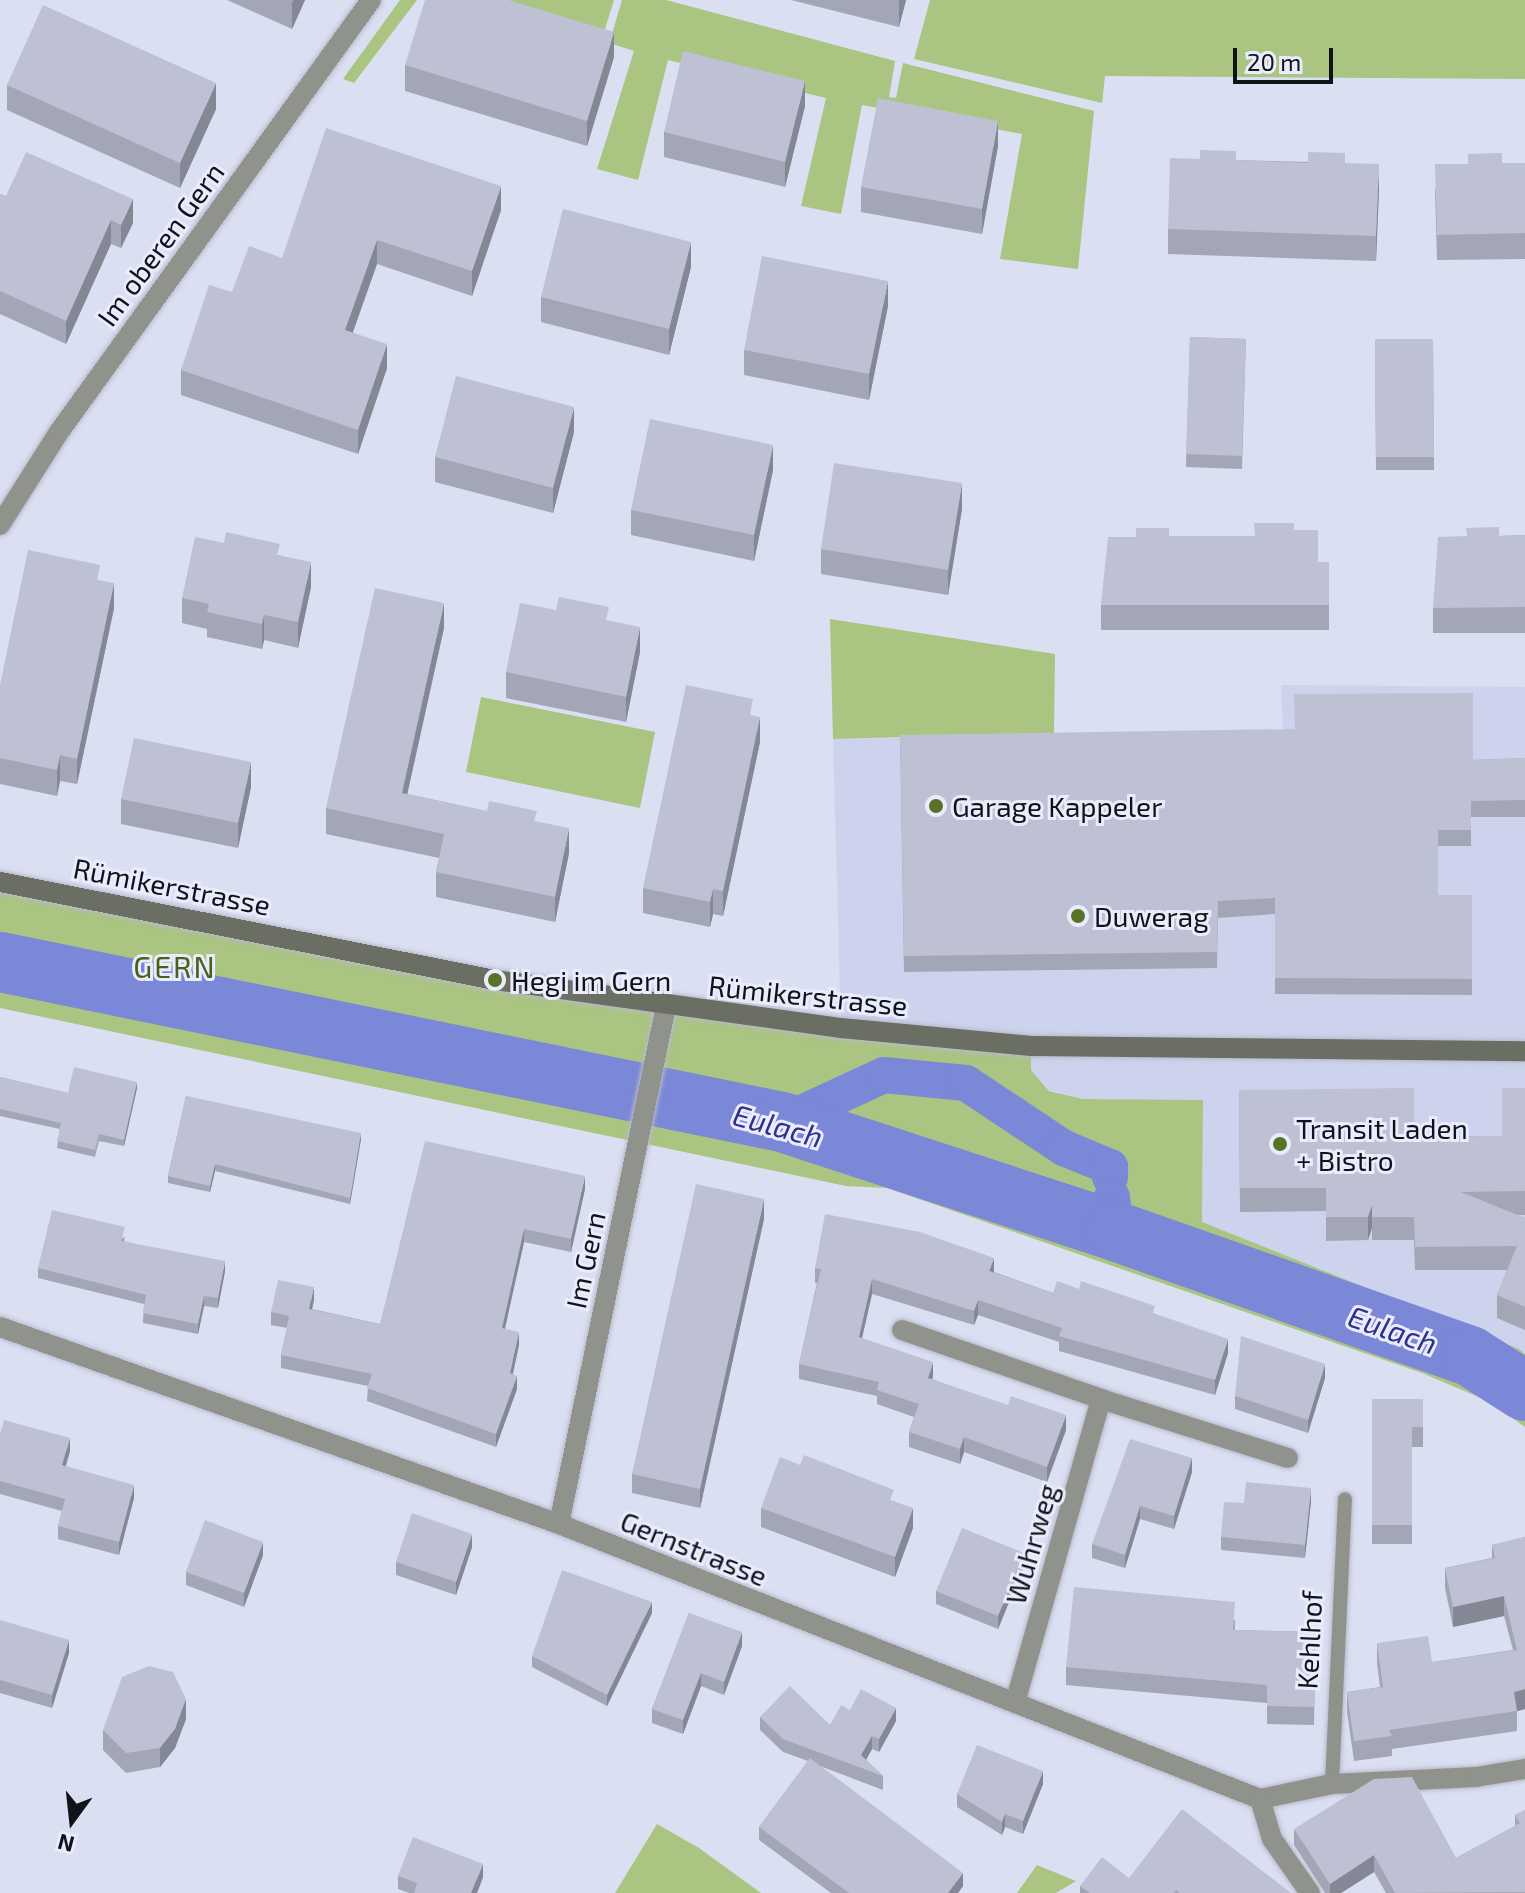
<!DOCTYPE html>
<html>
<head>
<meta charset="utf-8">
<style>
  body { margin:0 }
  #map { position:relative; width:1525px; height:1893px; overflow:hidden; background:#dbdff2; font-family:"Exo 2",sans-serif }
  div>[style] { position:absolute }
  [style*='--x'] { left:calc(var(--x)*1px); top:calc(var(--y)*1px); width:calc(var(--w)*1px); rotate:calc(var(--a)*1deg) }
  .built>* { inset:0; background:#cdd3ed }
  .green>* { inset:0; background:#aac482 }
  .canal>* { height:36px; margin:-18px; padding:0 18px; transform-origin:18px; border-radius:18px; background:#7b87d7 }
  .river>* { height:60px; margin:-30px; padding:0 30px; transform-origin:30px; border-radius:30px; background:#7b87d7 }
  .roads { filter:drop-shadow(0 0 2px #b7bacb) drop-shadow(0 0 2px #b7bacb) }
  .lane>* { height:14px; margin:-7px; padding:0 7px; transform-origin:7px; border-radius:7px; background:#90938b }
  .street>* { height:20px; margin:-10px; padding:0 10px; transform-origin:10px; border-radius:10px; background:#90938b }
  .secondary>* { height:20px; margin:-10px; padding:0 10px; transform-origin:10px; border-radius:10px; background:#6a6e63 }
  .wall>* { inset:0; background:#a3a6b5 }
  .shaded-wall>* { inset:0; background:#848794 }
  .building>* { inset:0; background:#bdc1d3 }
  .dots>* { width:22px; height:22px; translate:-50% -50%; box-sizing:border-box; border:4px solid #e9ecfc; border-radius:50% }
  span { translate:-50% -50%; white-space:nowrap; text-align:center; line-height:1.15; -webkit-text-stroke:6px #e9ecfc; paint-order:stroke }
  .street-label { font-size:28px; color:#111319 }
  .poi-label { font-size:28px; color:#111319 }
  .left { translate:0 -50%; text-align:left }
  .neighbourhood-label { font-size:30px; color:#496019; letter-spacing:2px }
  .water-label { font-size:30px; color:#2f308d; font-style:italic }
  .north { position:absolute; left:32px; top:1781px; width:80px; height:80px; -webkit-text-stroke:6px #e9ecfc; paint-order:stroke; rotate:195deg; font-size:22px; font-weight:700; line-height:32px; text-align:center; color:#111319 }
  .north::after { content:''; display:block; margin:auto; width:28px; height:36px; background:#111319; clip-path:polygon(50% 0,100% 100%,50% 72%,0 100%) }
  .scale { position:absolute; left:1233px; top:48px; width:100px; height:36px; box-sizing:border-box; border:4px solid #111319; border-top:0; padding-left:10px; font-size:24px; line-height:28px; white-space:nowrap; color:#111319; -webkit-text-stroke:6px #e9ecfc; paint-order:stroke }
</style>
</head>
<body>
<div id="map">
  <div class="built">
    <i style="clip-path:polygon(1281px 685px,1525px 687px,1525px 1354px,1202px 1222px,1203px 1101px,1083px 1099px,1049px 1090px,1031px 1070px,1031px 1046px,841px 1028px,833px 739px,1283px 733px)"></i>
  </div>
  <div class="green">
    <i style="clip-path:polygon(400px 0,417px 0,354px 83px,343px 79px)"></i>
    <i style="clip-path:polygon(475px 0,614px 0,603px 35px,611px 37px,622px 0,666px 0,895px 61px,889px 97px,896px 98px,903px 63px,1094px 111px,1078px 269px,1000px 259px,1022px 134px,862px 105px,841px 214px,801px 206px,826px 98px,668px 60px,638px 180px,597px 169px,634px 51px)"></i>
    <i style="clip-path:polygon(930px 0,1525px 0,1525px 79px,1105px 76px,1102px 103px,914px 59px)"></i>
    <i style="clip-path:polygon(830px 619px,1055px 654px,1054px 733px,833px 739px)"></i>
    <i style="clip-path:polygon(481px 697px,655px 732px,640px 808px,466px 772px)"></i>
    <i style="clip-path:polygon(0 882px,495px 980px,1031px 1046px,1031px 1070px,1049px 1091px,1083px 1099px,1203px 1100px,1202px 1222px,1519px 1349px,1525px 1354px,1525px 1427px,1488px 1401px,1422px 1373px,887px 1188px,846px 1186px,0 1008px)"></i>
    <i style="clip-path:polygon(657px 1824px,699px 1848px,761px 1893px,615px 1893px)"></i>
    <i style="clip-path:polygon(1037px 1865px,1076px 1881px,1056px 1893px,1017px 1893px)"></i>
  </div>
  <div class="canal">
    <i style="--x:782;--y:1122;--w:112;--a:-24.7"></i>
    <i style="--x:884;--y:1075;--w:82;--a:5.6"></i>
    <i style="--x:966;--y:1083;--w:118;--a:33.6"></i>
    <i style="--x:1064;--y:1148;--w:50;--a:22.4"></i>
    <i style="--x:1110;--y:1167;--w:10;--a:90"></i>
    <i style="--x:1112;--y:1197;--w:34;--a:85"></i>
  </div>
  <div class="river">
    <i style="--x:0;--y:962;--w:798;--a:11.56"></i>
    <i style="--x:782;--y:1122;--w:350;--a:18.1"></i>
    <i style="--x:1115;--y:1231;--w:376;--a:19.4"></i>
    <i style="--x:1470;--y:1356;--w:65;--a:32.5"></i>
  </div>
  <div class="roads">
    <div class="lane">
      <i style="--x:1332;--y:1784;--w:285;--a:-87.4"></i>
    </div>
    <div class="street">
      <i style="--x:0;--y:525;--w:110;--a:-57.6"></i>
      <i style="--x:59;--y:432;--w:533;--a:-54.16"></i>
      <i style="--x:0;--y:1327;--w:593;--a:19.41"></i>
      <i style="--x:559;--y:1524;--w:753;--a:21.42"></i>
      <i style="--x:902;--y:1330;--w:211;--a:19.1"></i>
      <i style="--x:559;--y:1524;--w:529;--a:-78.33"></i>
      <i style="--x:1015;--y:1703;--w:316;--a:-74.2"></i>
      <i style="--x:1101;--y:1399;--w:196;--a:17.5"></i>
      <i style="--x:1260;--y:1799;--w:74;--a:-11.8"></i>
      <i style="--x:1332;--y:1784;--w:144;--a:-2.8"></i>
      <i style="--x:1476;--y:1777;--w:50;--a:-9.3"></i>
      <i style="--x:1260;--y:1799;--w:42;--a:73.3"></i>
      <i style="--x:1272;--y:1839;--w:66;--a:54.9"></i>
    </div>
    <div class="secondary">
      <i style="--x:0;--y:882;--w:505;--a:11.2"></i>
      <i style="--x:495;--y:980;--w:349;--a:7.9"></i>
      <i style="--x:841;--y:1028;--w:191;--a:5.4"></i>
      <i style="--x:1031;--y:1046;--w:494;--a:0.6"></i>
    </div>
  </div>
  <div class="wall">
    <i style="clip-path:polygon(227px 0,305px 0,292px 29px)"></i>
    <i style="clip-path:polygon(791px 0,906px 0,899px 27px)"></i>
    <i style="clip-path:polygon(614px 57px,587px 146px,405px 91px,405px 65px)"></i>
    <i style="clip-path:polygon(7px 85px,216px 109px,180px 188px,7px 110px)"></i>
    <i style="clip-path:polygon(805px 106px,785px 187px,664px 157px,664px 132px)"></i>
    <i style="clip-path:polygon(998px 146px,982px 234px,861px 212px,861px 187px)"></i>
    <i style="clip-path:polygon(1236px 160px,1345px 163px,1379px 190px,1376px 261px,1168px 254px,1168px 229px)"></i>
    <i style="clip-path:polygon(1502px 163px,1525px 163px,1525px 259px,1437px 260px,1435px 189px)"></i>
    <i style="clip-path:polygon(0 194px,6px 196px,133px 223px,121px 248px,111px 244px,66px 344px,0 314px)"></i>
    <i style="clip-path:polygon(501px 210px,472px 296px,377px 264px,353px 332px,387px 368px,358px 454px,181px 395px,181px 370px,232px 292px,282px 258px)"></i>
    <i style="clip-path:polygon(691px 267px,669px 355px,541px 322px,541px 297px)"></i>
    <i style="clip-path:polygon(888px 306px,869px 400px,744px 375px,744px 350px)"></i>
    <i style="clip-path:polygon(1190px 337px,1246px 339px,1242px 469px,1186px 467px)"></i>
    <i style="clip-path:polygon(1375px 339px,1433px 339px,1434px 470px,1376px 470px)"></i>
    <i style="clip-path:polygon(574px 432px,553px 513px,435px 482px,435px 457px)"></i>
    <i style="clip-path:polygon(773px 470px,754px 561px,631px 535px,631px 510px)"></i>
    <i style="clip-path:polygon(962px 509px,948px 595px,821px 574px,821px 549px)"></i>
    <i style="clip-path:polygon(1294px 530px,1318px 562px,1329px 562px,1329px 630px,1101px 630px,1101px 605px,1136px 537px,1255px 536px)"></i>
    <i style="clip-path:polygon(1525px 535px,1525px 633px,1433px 633px,1433px 608px,1499px 536px)"></i>
    <i style="clip-path:polygon(280px 555px,311px 587px,298px 648px,264px 640px,262px 649px,207px 637px,207px 629px,182px 623px,182px 598px)"></i>
    <i style="clip-path:polygon(100px 580px,114px 608px,77px 784px,60px 781px,57px 796px,0 784px,0 685px)"></i>
    <i style="clip-path:polygon(609px 621px,640px 652px,626px 722px,506px 698px,506px 672px)"></i>
    <i style="clip-path:polygon(444px 628px,407px 794px,537px 822px,569px 853px,555px 922px,436px 897px,436px 872px,439px 858px,326px 834px,326px 808px)"></i>
    <i style="clip-path:polygon(753px 716px,760px 742px,723px 916px,713px 914px,710px 927px,643px 913px,643px 888px)"></i>
    <i style="clip-path:polygon(900px 735px,1473px 760px,1525px 758px,1525px 817px,1471px 817px,1471px 846px,1438px 846px,1438px 895px,1472px 895px,1472px 995px,1275px 994px,1275px 914px,1218px 918px,1217px 968px,904px 972px)"></i>
    <i style="clip-path:polygon(251px 787px,238px 848px,121px 824px,121px 799px)"></i>
    <i style="clip-path:polygon(0 1077px,68px 1093px,137px 1088px,124px 1146px,99px 1141px,95px 1157px,57px 1148px,60px 1129px,0 1116px)"></i>
    <i style="clip-path:polygon(1525px 1088px,1525px 1215px,1516px 1215px,1525px 1218px,1525px 1330px,1497px 1318px,1497px 1295px,1507px 1270px,1415px 1270px,1414px 1240px,1372px 1240px,1372px 1228px,1368px 1240px,1326px 1241px,1326px 1211px,1240px 1212px,1239px 1090px,1414px 1137px,1502px 1136px)"></i>
    <i style="clip-path:polygon(186px 1096px,361px 1139px,350px 1204px,215px 1171px,210px 1192px,168px 1183px,168px 1176px)"></i>
    <i style="clip-path:polygon(585px 1189px,571px 1252px,524px 1242px,505px 1329px,519px 1345px,513px 1374px,517px 1389px,496px 1447px,367px 1401px,368px 1386px,281px 1368px,281px 1355px,287px 1328px,271px 1325px,271px 1312px,314px 1300px,312px 1309px,380px 1324px)"></i>
    <i style="clip-path:polygon(764px 1219px,700px 1508px,632px 1493px,632px 1474px)"></i>
    <i style="clip-path:polygon(125px 1237px,124px 1241px,225px 1271px,218px 1308px,204px 1306px,198px 1334px,143px 1323px,144px 1304px,38px 1278px,38px 1268px)"></i>
    <i style="clip-path:polygon(815px 1268px,994px 1272px,1053px 1293px,1155px 1314px,1228px 1353px,1215px 1395px,1059px 1351px,1059px 1342px,978px 1315px,974px 1325px,872px 1294px,862px 1338px,933px 1376px,932px 1379px,1066px 1430px,1047px 1482px,964px 1452px,960px 1464px,909px 1447px,909px 1432px,914px 1417px,877px 1404px,877px 1396px,799px 1379px,799px 1364px,817px 1283px,815px 1283px)"></i>
    <i style="clip-path:polygon(1325px 1378px,1308px 1433px,1235px 1409px,1235px 1396px)"></i>
    <i style="clip-path:polygon(1372px 1399px,1423px 1399px,1423px 1447px,1412px 1447px,1412px 1544px,1372px 1544px)"></i>
    <i style="clip-path:polygon(0 1434px,70px 1451px,66px 1466px,134px 1498px,119px 1555px,58px 1539px,58px 1526px,62px 1511px,0 1494px)"></i>
    <i style="clip-path:polygon(1192px 1458px,1192px 1472px,1174px 1529px,1140px 1519px,1125px 1568px,1092px 1558px,1092px 1544px)"></i>
    <i style="clip-path:polygon(894px 1501px,913px 1528px,895px 1577px,761px 1527px,761px 1508px)"></i>
    <i style="clip-path:polygon(1311px 1501px,1305px 1558px,1221px 1550px,1221px 1537px,1244px 1503px)"></i>
    <i style="clip-path:polygon(1525px 1537px,1525px 1709px,1517px 1711px,1517px 1731px,1392px 1749px,1392px 1756px,1354px 1761px,1347px 1712px,1347px 1692px,1380px 1687px,1377px 1663px,1377px 1643px,1432px 1662px,1513px 1650px,1504px 1616px,1453px 1627px,1445px 1588px,1445px 1568px,1492px 1558px,1492px 1545px)"></i>
    <i style="clip-path:polygon(472px 1547px,456px 1595px,396px 1575px,396px 1562px)"></i>
    <i style="clip-path:polygon(263px 1555px,244px 1607px,186px 1585px,186px 1572px)"></i>
    <i style="clip-path:polygon(1024px 1566px,998px 1629px,936px 1604px,936px 1591px)"></i>
    <i style="clip-path:polygon(652px 1613px,607px 1706px,532px 1667px,532px 1656px)"></i>
    <i style="clip-path:polygon(689px 1613px,742px 1646px,724px 1695px,701px 1686px,683px 1734px,652px 1723px,652px 1709px)"></i>
    <i style="clip-path:polygon(0 1620px,69px 1653px,52px 1708px,0 1693px)"></i>
    <i style="clip-path:polygon(1235px 1620px,1235px 1630px,1316px 1632px,1314px 1725px,1267px 1724px,1267px 1703px,1066px 1685px,1066px 1667px)"></i>
    <i style="clip-path:polygon(850px 1710px,896px 1721px,879px 1752px,872px 1749px,866px 1760px,883px 1776px,883px 1790px,820px 1766px,963px 1886px,958px 1893px,831px 1893px,759px 1840px,759px 1827px,808px 1761px,783px 1752px,760px 1730px,760px 1717px,830px 1725px)"></i>
    <i style="clip-path:polygon(186px 1719px,175px 1748px,160px 1767px,126px 1773px,103px 1750px,103px 1730px)"></i>
    <i style="clip-path:polygon(1043px 1784px,1023px 1834px,1005px 1827px,1002px 1835px,957px 1807px,957px 1794px)"></i>
    <i style="clip-path:polygon(1525px 1810px,1525px 1893px,1386px 1893px,1374px 1872px,1341px 1893px,1325px 1893px,1294px 1845px,1294px 1829px,1456px 1858px,1515px 1826px,1515px 1815px)"></i>
    <i style="clip-path:polygon(398px 1876px,483px 1877px,477px 1893px,409px 1893px,398px 1889px)"></i>
    <i style="clip-path:polygon(1129px 1878px,1291px 1893px,1080px 1893px,1080px 1886px)"></i>
  </div>
  <div class="shaded-wall">
    <i style="clip-path:polygon(294px 0,305px 0,292px 29px,292px 3px)"></i>
    <i style="clip-path:polygon(899px 0,906px 0,899px 27px)"></i>
    <i style="clip-path:polygon(614px 32px,614px 57px,587px 146px,587px 121px)"></i>
    <i style="clip-path:polygon(805px 81px,805px 106px,785px 187px,785px 162px)"></i>
    <i style="clip-path:polygon(216px 83px,216px 109px,180px 188px,180px 163px)"></i>
    <i style="clip-path:polygon(998px 121px,998px 146px,982px 234px,982px 209px)"></i>
    <i style="clip-path:polygon(1379px 164px,1379px 190px,1376px 261px,1376px 236px)"></i>
    <i style="clip-path:polygon(501px 186px,501px 210px,472px 296px,472px 271px)"></i>
    <i style="clip-path:polygon(133px 199px,133px 223px,121px 248px,121px 225px)"></i>
    <i style="clip-path:polygon(111px 220px,111px 244px,66px 344px,66px 321px)"></i>
    <i style="clip-path:polygon(377px 240px,377px 264px,345px 354px,345px 330px)"></i>
    <i style="clip-path:polygon(691px 242px,691px 267px,669px 355px,669px 329px)"></i>
    <i style="clip-path:polygon(888px 281px,888px 306px,869px 400px,869px 374px)"></i>
    <i style="clip-path:polygon(387px 344px,387px 368px,358px 454px,358px 430px)"></i>
    <i style="clip-path:polygon(574px 407px,574px 432px,553px 513px,553px 488px)"></i>
    <i style="clip-path:polygon(773px 445px,773px 470px,754px 561px,754px 535px)"></i>
    <i style="clip-path:polygon(962px 483px,962px 509px,948px 595px,948px 570px)"></i>
    <i style="clip-path:polygon(311px 562px,311px 587px,298px 648px,298px 622px)"></i>
    <i style="clip-path:polygon(114px 583px,114px 608px,77px 784px,77px 759px)"></i>
    <i style="clip-path:polygon(444px 603px,444px 628px,402px 818px,402px 793px)"></i>
    <i style="clip-path:polygon(264px 615px,264px 640px,262px 649px,262px 624px)"></i>
    <i style="clip-path:polygon(640px 627px,640px 652px,626px 722px,626px 697px)"></i>
    <i style="clip-path:polygon(760px 717px,760px 742px,723px 916px,723px 891px)"></i>
    <i style="clip-path:polygon(60px 755px,60px 781px,57px 796px,57px 770px)"></i>
    <i style="clip-path:polygon(251px 762px,251px 787px,238px 848px,238px 823px)"></i>
    <i style="clip-path:polygon(569px 828px,569px 853px,555px 922px,555px 897px)"></i>
    <i style="clip-path:polygon(713px 889px,713px 914px,710px 927px,710px 902px)"></i>
    <i style="clip-path:polygon(137px 1082px,137px 1088px,124px 1146px,124px 1140px)"></i>
    <i style="clip-path:polygon(361px 1133px,361px 1139px,350px 1204px,350px 1198px)"></i>
    <i style="clip-path:polygon(215px 1164px,215px 1171px,210px 1192px,210px 1186px)"></i>
    <i style="clip-path:polygon(585px 1176px,585px 1189px,571px 1252px,571px 1239px)"></i>
    <i style="clip-path:polygon(764px 1199px,764px 1219px,700px 1508px,700px 1489px)"></i>
    <i style="clip-path:polygon(1372px 1205px,1372px 1228px,1368px 1240px,1368px 1217px)"></i>
    <i style="clip-path:polygon(524px 1229px,524px 1242px,502px 1341px,502px 1328px)"></i>
    <i style="clip-path:polygon(994px 1258px,994px 1273px,989px 1271px)"></i>
    <i style="clip-path:polygon(225px 1261px,225px 1271px,218px 1308px,218px 1298px)"></i>
    <i style="clip-path:polygon(872px 1279px,872px 1294px,859px 1351px,859px 1337px)"></i>
    <i style="clip-path:polygon(314px 1287px,314px 1300px,309px 1322px,309px 1309px)"></i>
    <i style="clip-path:polygon(204px 1296px,204px 1306px,198px 1334px,198px 1324px)"></i>
    <i style="clip-path:polygon(978px 1300px,978px 1315px,974px 1325px,974px 1311px)"></i>
    <i style="clip-path:polygon(519px 1332px,519px 1345px,510px 1386px,510px 1373px)"></i>
    <i style="clip-path:polygon(1228px 1339px,1228px 1353px,1215px 1395px,1215px 1380px)"></i>
    <i style="clip-path:polygon(933px 1362px,933px 1376px,928px 1392px,928px 1378px)"></i>
    <i style="clip-path:polygon(1325px 1364px,1325px 1378px,1308px 1433px,1308px 1420px)"></i>
    <i style="clip-path:polygon(517px 1376px,517px 1389px,496px 1447px,496px 1434px)"></i>
    <i style="clip-path:polygon(1066px 1415px,1066px 1430px,1047px 1482px,1047px 1467px)"></i>
    <i style="clip-path:polygon(964px 1437px,964px 1452px,960px 1464px,960px 1449px)"></i>
    <i style="clip-path:polygon(70px 1438px,70px 1451px,62px 1478px,62px 1465px)"></i>
    <i style="clip-path:polygon(1192px 1458px,1192px 1472px,1174px 1529px,1174px 1516px)"></i>
    <i style="clip-path:polygon(134px 1485px,134px 1498px,119px 1555px,119px 1542px)"></i>
    <i style="clip-path:polygon(1311px 1488px,1311px 1501px,1305px 1558px,1305px 1545px)"></i>
    <i style="clip-path:polygon(1140px 1506px,1140px 1519px,1125px 1568px,1125px 1555px)"></i>
    <i style="clip-path:polygon(913px 1508px,913px 1528px,895px 1577px,895px 1557px)"></i>
    <i style="clip-path:polygon(472px 1534px,472px 1547px,456px 1595px,456px 1582px)"></i>
    <i style="clip-path:polygon(263px 1542px,263px 1555px,244px 1607px,244px 1593px)"></i>
    <i style="clip-path:polygon(1024px 1553px,1024px 1566px,998px 1629px,998px 1616px)"></i>
    <i style="clip-path:polygon(1504px 1596px,1504px 1616px,1453px 1627px,1453px 1607px)"></i>
    <i style="clip-path:polygon(652px 1602px,652px 1613px,607px 1706px,607px 1695px)"></i>
    <i style="clip-path:polygon(742px 1632px,742px 1646px,724px 1695px,724px 1682px)"></i>
    <i style="clip-path:polygon(69px 1640px,69px 1653px,52px 1708px,52px 1695px)"></i>
    <i style="clip-path:polygon(701px 1673px,701px 1686px,683px 1734px,683px 1720px)"></i>
    <i style="clip-path:polygon(1525px 1689px,1525px 1709px,1514px 1712px,1514px 1692px)"></i>
    <i style="clip-path:polygon(186px 1699px,186px 1719px,175px 1748px,160px 1767px,160px 1748px)"></i>
    <i style="clip-path:polygon(896px 1708px,896px 1721px,879px 1752px,879px 1739px)"></i>
    <i style="clip-path:polygon(872px 1736px,872px 1749px,861px 1769px,861px 1755px)"></i>
    <i style="clip-path:polygon(1043px 1771px,1043px 1784px,1023px 1834px,1023px 1821px)"></i>
    <i style="clip-path:polygon(1005px 1814px,1005px 1827px,1002px 1835px,1002px 1822px)"></i>
    <i style="clip-path:polygon(1374px 1855px,1374px 1872px,1341px 1893px,1330px 1893px,1330px 1884px)"></i>
    <i style="clip-path:polygon(483px 1864px,483px 1877px,477px 1893px,471px 1893px)"></i>
    <i style="clip-path:polygon(963px 1873px,963px 1886px,958px 1893px,948px 1893px)"></i>
  </div>
  <div class="building">
    <i style="clip-path:polygon(425px 0,508px 0,614px 32px,587px 121px,405px 65px)"></i>
    <i style="clip-path:polygon(43px 5px,216px 83px,180px 163px,7px 85px)"></i>
    <i style="clip-path:polygon(683px 51px,805px 81px,785px 162px,664px 132px)"></i>
    <i style="clip-path:polygon(878px 98px,998px 121px,982px 209px,861px 187px)"></i>
    <i style="clip-path:polygon(326px 128px,501px 186px,472px 271px,377px 240px,345px 330px,387px 344px,358px 430px,181px 370px,209px 285px,232px 292px,249px 246px,282px 258px)"></i>
    <i style="clip-path:polygon(1200px 150px,1236px 151px,1236px 160px,1308px 163px,1308px 152px,1345px 153px,1345px 163px,1379px 164px,1376px 236px,1168px 229px,1170px 158px,1200px 159px)"></i>
    <i style="clip-path:polygon(26px 152px,133px 199px,121px 225px,111px 220px,66px 321px,0 291px,0 194px,6px 196px)"></i>
    <i style="clip-path:polygon(1502px 153px,1502px 163px,1525px 163px,1525px 233px,1437px 235px,1435px 164px,1468px 164px,1468px 154px)"></i>
    <i style="clip-path:polygon(563px 209px,691px 242px,669px 329px,541px 297px)"></i>
    <i style="clip-path:polygon(762px 256px,888px 281px,869px 374px,744px 350px)"></i>
    <i style="clip-path:polygon(1190px 337px,1246px 339px,1242px 456px,1186px 454px)"></i>
    <i style="clip-path:polygon(1375px 339px,1433px 339px,1434px 457px,1376px 457px)"></i>
    <i style="clip-path:polygon(456px 376px,574px 407px,553px 488px,435px 457px)"></i>
    <i style="clip-path:polygon(650px 419px,773px 445px,754px 535px,631px 510px)"></i>
    <i style="clip-path:polygon(834px 463px,962px 483px,948px 570px,821px 549px)"></i>
    <i style="clip-path:polygon(1254px 523px,1294px 523px,1294px 530px,1318px 530px,1318px 562px,1329px 562px,1329px 605px,1101px 605px,1108px 537px,1136px 537px,1136px 528px,1169px 528px,1169px 536px,1255px 536px)"></i>
    <i style="clip-path:polygon(1499px 527px,1499px 536px,1525px 535px,1525px 607px,1433px 608px,1438px 537px,1467px 536px,1466px 528px)"></i>
    <i style="clip-path:polygon(226px 532px,280px 544px,277px 555px,311px 562px,298px 622px,264px 615px,262px 624px,207px 612px,209px 604px,182px 598px,195px 537px,224px 543px)"></i>
    <i style="clip-path:polygon(28px 550px,100px 565px,97px 580px,114px 583px,77px 759px,60px 755px,57px 770px,0 758px,0 685px)"></i>
    <i style="clip-path:polygon(375px 588px,444px 603px,402px 793px,487px 811px,489px 801px,537px 811px,534px 821px,569px 828px,555px 897px,436px 872px,444px 834px,326px 808px)"></i>
    <i style="clip-path:polygon(559px 597px,609px 607px,606px 620px,640px 627px,626px 697px,506px 672px,520px 603px,556px 610px)"></i>
    <i style="clip-path:polygon(686px 685px,753px 699px,750px 715px,760px 717px,723px 891px,713px 889px,710px 902px,643px 888px)"></i>
    <i style="clip-path:polygon(1473px 693px,1473px 760px,1525px 758px,1525px 800px,1471px 801px,1471px 830px,1438px 830px,1438px 895px,1472px 895px,1472px 979px,1275px 978px,1275px 898px,1218px 901px,1217px 952px,904px 956px,900px 735px,1295px 729px,1294px 694px)"></i>
    <i style="clip-path:polygon(134px 738px,251px 762px,238px 823px,121px 799px)"></i>
    <i style="clip-path:polygon(74px 1067px,137px 1082px,124px 1140px,99px 1134px,95px 1150px,57px 1141px,61px 1123px,0 1109px,0 1077px,68px 1093px)"></i>
    <i style="clip-path:polygon(1414px 1088px,1414px 1137px,1502px 1136px,1502px 1088px,1525px 1088px,1525px 1191px,1461px 1192px,1525px 1218px,1525px 1307px,1497px 1295px,1517px 1246px,1415px 1247px,1414px 1217px,1372px 1217px,1372px 1205px,1368px 1217px,1326px 1217px,1326px 1188px,1240px 1188px,1239px 1090px)"></i>
    <i style="clip-path:polygon(186px 1096px,361px 1133px,350px 1198px,215px 1164px,210px 1186px,168px 1176px)"></i>
    <i style="clip-path:polygon(425px 1141px,585px 1176px,571px 1239px,524px 1229px,502px 1328px,519px 1332px,510px 1373px,517px 1376px,496px 1434px,367px 1388px,372px 1374px,281px 1355px,289px 1316px,271px 1312px,278px 1280px,314px 1287px,309px 1309px,380px 1324px)"></i>
    <i style="clip-path:polygon(696px 1184px,764px 1199px,700px 1489px,632px 1474px)"></i>
    <i style="clip-path:polygon(52px 1210px,125px 1227px,121px 1241px,225px 1261px,218px 1298px,204px 1296px,198px 1324px,143px 1313px,146px 1295px,38px 1268px)"></i>
    <i style="clip-path:polygon(825px 1214px,920px 1232px,994px 1258px,989px 1271px,1053px 1293px,1057px 1281px,1079px 1289px,1081px 1281px,1155px 1306px,1153px 1313px,1228px 1339px,1215px 1380px,1059px 1336px,1062px 1328px,978px 1300px,974px 1311px,872px 1279px,859px 1337px,933px 1362px,928px 1378px,1008px 1405px,1011px 1396px,1066px 1415px,1047px 1467px,964px 1437px,960px 1449px,909px 1432px,919px 1404px,877px 1390px,879px 1382px,799px 1364px,821px 1269px,815px 1268px)"></i>
    <i style="clip-path:polygon(1241px 1336px,1325px 1364px,1308px 1420px,1235px 1396px)"></i>
    <i style="clip-path:polygon(1372px 1399px,1423px 1399px,1423px 1427px,1412px 1427px,1412px 1525px,1372px 1525px)"></i>
    <i style="clip-path:polygon(4px 1420px,70px 1438px,62px 1465px,134px 1485px,119px 1542px,58px 1526px,65px 1499px,0 1481px,0 1434px)"></i>
    <i style="clip-path:polygon(1130px 1439px,1192px 1458px,1174px 1516px,1140px 1506px,1125px 1555px,1092px 1544px)"></i>
    <i style="clip-path:polygon(804px 1455px,894px 1490px,890px 1500px,913px 1508px,895px 1557px,761px 1508px,780px 1457px,800px 1465px)"></i>
    <i style="clip-path:polygon(1246px 1482px,1311px 1488px,1305px 1545px,1221px 1537px,1224px 1502px,1244px 1503px)"></i>
    <i style="clip-path:polygon(412px 1513px,472px 1534px,456px 1582px,396px 1562px)"></i>
    <i style="clip-path:polygon(205px 1520px,263px 1542px,244px 1593px,186px 1572px)"></i>
    <i style="clip-path:polygon(962px 1528px,1024px 1553px,998px 1616px,936px 1591px)"></i>
    <i style="clip-path:polygon(1525px 1537px,1525px 1689px,1514px 1692px,1517px 1711px,1389px 1730px,1392px 1736px,1354px 1741px,1347px 1692px,1383px 1687px,1377px 1643px,1428px 1636px,1432px 1662px,1517px 1650px,1504px 1596px,1453px 1607px,1445px 1568px,1495px 1558px,1492px 1545px)"></i>
    <i style="clip-path:polygon(562px 1570px,652px 1602px,607px 1695px,532px 1656px)"></i>
    <i style="clip-path:polygon(1074px 1587px,1235px 1602px,1233px 1630px,1316px 1632px,1314px 1707px,1267px 1706px,1267px 1685px,1066px 1667px)"></i>
    <i style="clip-path:polygon(689px 1613px,742px 1632px,724px 1682px,701px 1673px,683px 1720px,652px 1709px)"></i>
    <i style="clip-path:polygon(0 1620px,69px 1640px,52px 1695px,0 1680px)"></i>
    <i style="clip-path:polygon(149px 1666px,173px 1672px,186px 1699px,175px 1729px,160px 1748px,126px 1753px,103px 1730px,122px 1677px)"></i>
    <i style="clip-path:polygon(790px 1686px,830px 1725px,841px 1705px,850px 1710px,861px 1689px,896px 1708px,879px 1739px,872px 1736px,861px 1755px,883px 1776px,783px 1739px,760px 1717px)"></i>
    <i style="clip-path:polygon(977px 1745px,1043px 1771px,1023px 1821px,1005px 1814px,1002px 1822px,957px 1794px)"></i>
    <i style="clip-path:polygon(810px 1758px,963px 1873px,948px 1893px,849px 1893px,759px 1827px)"></i>
    <i style="clip-path:polygon(1412px 1777px,1456px 1858px,1520px 1823px,1515px 1815px,1525px 1810px,1525px 1892px,1395px 1893px,1374px 1855px,1330px 1884px,1294px 1829px,1374px 1779px)"></i>
    <i style="clip-path:polygon(1182px 1809px,1291px 1893px,1180px 1893px,1176px 1890px,1174px 1893px,1090px 1893px,1080px 1886px,1102px 1857px,1129px 1878px)"></i>
    <i style="clip-path:polygon(413px 1837px,483px 1864px,471px 1893px,414px 1893px,417px 1883px,398px 1876px)"></i>
  </div>
  <div class="dots">
    <i style="left:936px;top:806px;background:#597326"></i>
    <i style="left:1078px;top:916px;background:#597326"></i>
    <i style="left:495px;top:980px;background:#597326"></i>
    <i style="left:1280px;top:1144px;background:#597326"></i>
  </div>
  <div class="street-label">
    <span style="left:160px;top:244px;rotate:-54deg">Im oberen Gern</span>
    <span style="left:172px;top:886px;rotate:11deg">Rümikerstrasse</span>
    <span style="left:808px;top:995px;rotate:6deg">Rümikerstrasse</span>
    <span style="left:585px;top:1260px;rotate:-78deg">Im Gern</span>
    <span style="left:1031px;top:1544px;rotate:-74deg">Wuhrweg</span>
    <span style="left:694px;top:1548px;rotate:22deg">Gernstrasse</span>
    <span style="left:1309px;top:1640px;rotate:-87deg">Kehlhof</span>
  </div>
  <div class="poi-label">
    <span class="left" style="left:952px;top:806px">Garage Kappeler</span>
    <span class="left" style="left:1094px;top:916px">Duwerag</span>
    <span class="left" style="left:511px;top:980px">Hegi im Gern</span>
    <span class="left" style="left:1296px;top:1144px">Transit Laden<br>+ Bistro</span>
  </div>
  <div class="neighbourhood-label">
    <span style="left:175px;top:966px">GERN</span>
  </div>
  <div class="water-label">
    <span style="left:778px;top:1125px;rotate:15deg">Eulach</span>
    <span style="left:1393px;top:1329px;rotate:19deg">Eulach</span>
  </div>
  <div class="north">N</div>
  <div class="scale">20 m</div>
</div>
</body>
</html>
